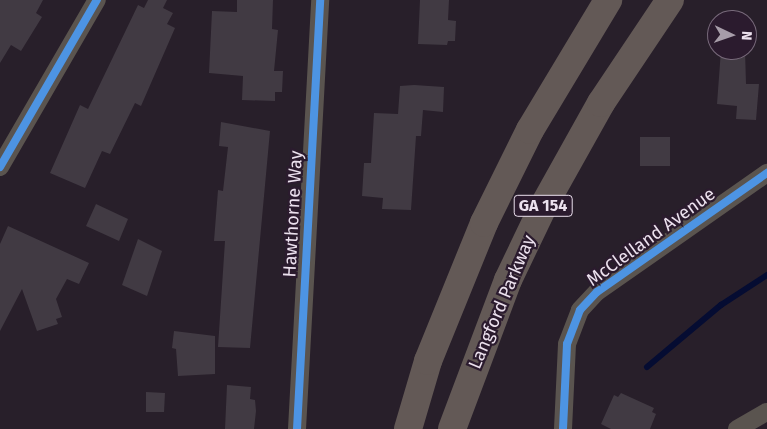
<!DOCTYPE html>
<html>
<head>
<meta charset="utf-8">
<style>
  body { margin:0 }
  #map { position:relative; width:767px; height:429px; overflow:hidden; background:#281f2a; font-family:"Fira Sans",sans-serif }
  div>[style] { position:absolute }
  [style*='--x'] { left:calc(var(--x)*1px); top:calc(var(--y)*1px); width:calc(var(--w)*1px); rotate:calc(var(--a)*1deg) }
  .stream>* { height:6px; margin:-3px; padding:0 3px; transform-origin:3px; border-radius:3px; background:#050c32 }
  .building>* { inset:0; background:#413a43 }
  .minor>* { height:18px; margin:-9px; padding:0 9px; transform-origin:9px; border-radius:9px; background:#5a544f }
  .motorway>* { height:28px; margin:-14px; padding:0 14px; transform-origin:14px; border-radius:14px; background:#635956 }
  .cycleway>* { height:8px; margin:-4px; padding:0 4px; transform-origin:4px; border-radius:4px; background:#4d94e3 }
  span { translate:-50% -50%; white-space:nowrap; text-align:center; line-height:1.15; -webkit-text-stroke:4.5px #2b1b2e; paint-order:stroke }
  .shield-label span { padding:1px 4px; background:#2b1b2e; border:1px solid; border-radius:4px; -webkit-text-stroke-width:0 }
  .shield-label { font-size:16px; color:#ece1ee; font-weight:700 }
  .street-label { font-size:18px; color:#ece1ee }
  .north { position:absolute; left:707px; top:10px; width:50px; height:50px; box-sizing:border-box; background:#2b1b2e; border:1px solid #786a7b; border-radius:50%; rotate:93deg; font-size:14px; font-weight:700; line-height:20px; text-align:center; color:#ece1ee }
  .north::after { content:''; display:block; margin:auto; width:18px; height:22px; background:#a79da9; clip-path:polygon(50% 0,100% 100%,50% 72%,0 100%) }
</style>
</head>
<body>
<div id="map">
  <div class="stream">
    <i style="--x:647;--y:367;--w:97;--a:-40"></i>
    <i style="--x:721;--y:305;--w:55;--a:-33.1"></i>
  </div>
  <div class="building">
    <i style="clip-path:polygon(0 0,43px 0,36px 13px,42px 17px,21px 51px,11px 45px,0 63px)"></i>
    <i style="clip-path:polygon(148px 0,167px 0,163px 8px,173px 13px,167px 24px,175px 28px,141px 106px,135px 103px,110px 154px,102px 151px,85px 188px,50px 173px,80px 105px,88px 109px,138px 5px,144px 8px)"></i>
    <i style="clip-path:polygon(237px 0,273px 0,272px 29px,278px 30px,274px 71px,283px 71px,282px 92px,275px 92px,275px 101px,242px 100px,243px 76px,209px 73px,212px 11px,237px 12px)"></i>
    <i style="clip-path:polygon(420px 0,449px 0,448px 20px,456px 21px,455px 41px,448px 41px,447px 45px,418px 44px)"></i>
    <i style="clip-path:polygon(721px 50px,745px 50px,746px 84px,759px 84px,756px 120px,736px 119px,737px 106px,717px 104px)"></i>
    <i style="clip-path:polygon(414px 85px,444px 87px,443px 112px,423px 110px,421px 136px,416px 136px,411px 210px,382px 209px,383px 198px,362px 196px,364px 163px,371px 163px,374px 113px,398px 114px,400px 86px)"></i>
    <i style="clip-path:polygon(221px 122px,270px 131px,250px 348px,218px 347px,225px 241px,214px 241px,218px 190px,223px 191px,228px 147px,219px 146px)"></i>
    <i style="clip-path:polygon(640px 137px,670px 137px,670px 166px,640px 166px)"></i>
    <i style="clip-path:polygon(96px 204px,128px 219px,119px 241px,86px 226px)"></i>
    <i style="clip-path:polygon(8px 226px,89px 263px,79px 284px,67px 279px,56px 299px,62px 317px,56px 319px,58px 324px,37px 331px,22px 289px,0 331px,0 244px)"></i>
    <i style="clip-path:polygon(138px 239px,162px 251px,147px 296px,122px 285px)"></i>
    <i style="clip-path:polygon(174px 331px,215px 336px,215px 374px,178px 376px,176px 349px,172px 348px)"></i>
    <i style="clip-path:polygon(227px 385px,251px 387px,250px 399px,255px 400px,256px 411px,254px 429px,225px 429px)"></i>
    <i style="clip-path:polygon(146px 392px,165px 393px,164px 412px,146px 412px)"></i>
    <i style="clip-path:polygon(621px 393px,654px 408px,652px 412px,656px 414px,650px 429px,611px 429px,601px 424px,614px 395px,618px 397px)"></i>
  </div>
  <div class="minor">
    <i style="--x:0;--y:167;--w:193;--a:-59.9"></i>
    <i style="--x:297;--y:429;--w:430;--a:-86.9"></i>
    <i style="--x:563;--y:429;--w:85;--a:-87.3"></i>
    <i style="--x:567;--y:344;--w:36;--a:-69"></i>
    <i style="--x:580;--y:310;--w:25;--a:-47"></i>
    <i style="--x:597;--y:292;--w:208;--a:-35"></i>
    <i style="--x:737;--y:429;--w:34;--a:-30"></i>
  </div>
  <div class="motorway">
    <i style="--x:408;--y:429;--w:71;--a:-73.6"></i>
    <i style="--x:428;--y:361;--w:149;--a:-67.9"></i>
    <i style="--x:484;--y:223;--w:104;--a:-63.7"></i>
    <i style="--x:530;--y:130;--w:152;--a:-59"></i>
    <i style="--x:452;--y:429;--w:159;--a:-69.4"></i>
    <i style="--x:508;--y:280;--w:83;--a:-64.4"></i>
    <i style="--x:544;--y:205;--w:117;--a:-60.8"></i>
    <i style="--x:601;--y:103;--w:124;--a:-56.2"></i>
  </div>
  <div class="cycleway">
    <i style="--x:0;--y:167;--w:193;--a:-59.9"></i>
    <i style="--x:297;--y:429;--w:430;--a:-86.9"></i>
    <i style="--x:563;--y:429;--w:85;--a:-87.3"></i>
    <i style="--x:567;--y:344;--w:36;--a:-69"></i>
    <i style="--x:580;--y:310;--w:25;--a:-47"></i>
    <i style="--x:597;--y:292;--w:208;--a:-35"></i>
  </div>
  <div class="shield-label">
    <span style="left:543px;top:206px">GA 154</span>
  </div>
  <div class="street-label">
    <span style="left:293px;top:214px;rotate:-87deg">Hawthorne Way</span>
    <span style="left:651px;top:237px;rotate:-36deg">McClelland Avenue</span>
    <span style="left:502px;top:302px;rotate:-67deg">Langford Parkway</span>
  </div>
  <div class="north">N</div>
</div>
</body>
</html>
